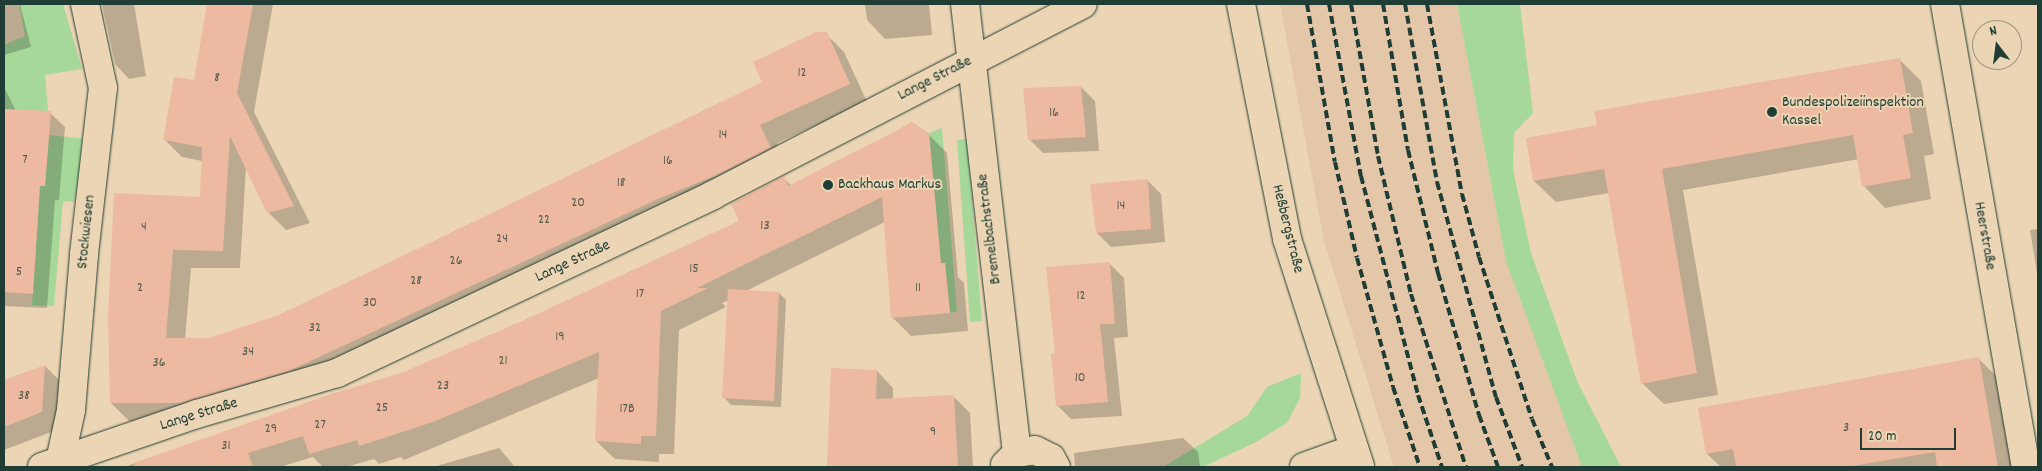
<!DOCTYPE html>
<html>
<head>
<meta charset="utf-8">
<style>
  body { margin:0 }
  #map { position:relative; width:2042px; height:471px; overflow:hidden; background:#ebd5b4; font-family:Dekko,sans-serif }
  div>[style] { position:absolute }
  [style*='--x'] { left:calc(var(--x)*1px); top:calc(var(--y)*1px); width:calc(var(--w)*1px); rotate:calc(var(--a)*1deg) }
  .built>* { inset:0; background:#e4c7a9 }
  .green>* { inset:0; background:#a6d899 }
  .shadow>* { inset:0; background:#0003 }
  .building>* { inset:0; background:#edb9a0 }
  .roads { filter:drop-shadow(0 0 1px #1f3d34) drop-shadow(0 0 1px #1f3d34) }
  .minor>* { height:28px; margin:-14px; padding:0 14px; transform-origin:14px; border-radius:14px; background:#ebd5b4 }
  .secondary>* { height:28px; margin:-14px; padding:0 14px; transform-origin:14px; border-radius:14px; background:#ebd5b4 }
  .rail>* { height:4px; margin-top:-2px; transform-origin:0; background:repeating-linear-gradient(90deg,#1f3d34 0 8px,transparent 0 12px) }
  .dots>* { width:14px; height:14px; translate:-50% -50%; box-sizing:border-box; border:2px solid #ebd5b4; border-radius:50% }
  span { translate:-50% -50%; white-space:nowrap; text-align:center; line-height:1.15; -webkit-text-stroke:4px #ebd5b4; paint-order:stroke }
  .number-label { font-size:14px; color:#525c4f }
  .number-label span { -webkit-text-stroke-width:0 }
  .street-label { font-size:16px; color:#1f3d34 }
  .poi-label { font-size:16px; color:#1f3d34 }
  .left { translate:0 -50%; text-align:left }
  .frame { position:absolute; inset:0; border:5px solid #1f3d34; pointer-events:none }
  .north { position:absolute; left:1972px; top:20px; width:50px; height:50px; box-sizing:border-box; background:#ebd5b4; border:1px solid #999881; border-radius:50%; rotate:345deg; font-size:14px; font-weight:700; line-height:20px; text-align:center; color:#1f3d34 }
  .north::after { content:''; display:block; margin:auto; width:18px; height:22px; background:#1f3d34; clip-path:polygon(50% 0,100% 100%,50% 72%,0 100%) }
  .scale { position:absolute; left:1860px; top:428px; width:96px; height:22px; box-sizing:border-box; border:2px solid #1f3d34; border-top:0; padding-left:6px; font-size:15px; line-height:18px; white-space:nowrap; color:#1f3d34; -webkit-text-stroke:4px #ebd5b4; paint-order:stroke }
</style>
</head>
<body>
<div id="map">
  <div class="built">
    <i style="clip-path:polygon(1280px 4px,1457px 4px,1506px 261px,1584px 467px,1394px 467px,1324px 241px)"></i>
  </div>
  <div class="green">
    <i style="clip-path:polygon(19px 4px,63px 4px,82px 69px,45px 75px,48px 111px,15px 129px,4px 129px,4px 45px,25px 36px)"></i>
    <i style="clip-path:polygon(1457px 4px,1520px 4px,1533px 113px,1514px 133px,1513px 170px,1531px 253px,1577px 381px,1621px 467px,1584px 467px,1581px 464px,1506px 261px)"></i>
    <i style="clip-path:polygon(942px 128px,957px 311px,950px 313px,945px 263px,940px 263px,929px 133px)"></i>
    <i style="clip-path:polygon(49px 135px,86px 139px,74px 202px,63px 201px,54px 306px,32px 305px,38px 213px,4px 210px,4px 184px,45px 186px)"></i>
    <i style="clip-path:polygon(967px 139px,982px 321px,970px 322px,957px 140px)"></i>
    <i style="clip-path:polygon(1301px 373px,1300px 398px,1287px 423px,1254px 443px,1203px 467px,1163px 467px,1247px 416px,1267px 387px)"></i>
  </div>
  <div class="shadow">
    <i style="clip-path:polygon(4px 4px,20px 4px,31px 47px,4px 55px)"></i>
    <i style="clip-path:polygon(102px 4px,134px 4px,146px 76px,129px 79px,115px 64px)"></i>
    <i style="clip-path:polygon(208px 4px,273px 4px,254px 112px,310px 223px,286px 230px,268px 212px,246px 167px,240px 268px,191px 268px,185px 339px,209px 339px,277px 317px,764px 83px,826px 34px,844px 52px,867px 102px,777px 143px,788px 166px,201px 420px,129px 421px,111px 403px,110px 316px,201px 198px,202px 161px,182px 157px,164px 139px,195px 81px)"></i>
    <i style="clip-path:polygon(865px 4px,929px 4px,932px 35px,885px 39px,867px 20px)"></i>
    <i style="clip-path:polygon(1899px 59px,1921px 81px,1934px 154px,1924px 156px,1931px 199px,1885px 208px,1864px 186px,1859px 159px,1683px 190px,1718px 395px,1664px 404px,1642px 383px,1609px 193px,1556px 202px,1534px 181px,1598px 126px)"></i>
    <i style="clip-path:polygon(4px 87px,16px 111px,50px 113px,65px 127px,59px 200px,55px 200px,47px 308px,4px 306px)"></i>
    <i style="clip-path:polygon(1081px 87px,1095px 101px,1099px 151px,1043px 153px,1029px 139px)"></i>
    <i style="clip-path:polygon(928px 134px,947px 153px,958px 277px,964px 283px,968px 331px,911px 336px,892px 317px,885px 222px,746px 291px,779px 293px,786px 300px,781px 407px,731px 405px,724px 397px,729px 300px,722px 303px,726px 307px,679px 330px,674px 454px,659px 454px,659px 462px,615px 459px,596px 441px,599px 378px,404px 460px,401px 457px,379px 464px,374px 459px,346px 467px,323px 467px,313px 457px,280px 467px,124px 467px,331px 395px,402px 374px,597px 289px,741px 221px,783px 178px,792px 186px,879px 146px)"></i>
    <i style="clip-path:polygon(1147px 180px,1161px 194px,1165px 242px,1111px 247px,1097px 233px)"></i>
    <i style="clip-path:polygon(2038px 229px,2038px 279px,2030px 230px)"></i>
    <i style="clip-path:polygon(1110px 264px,1124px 278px,1128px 337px,1114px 338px,1122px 416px,1071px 419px,1057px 405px,1056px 354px)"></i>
    <i style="clip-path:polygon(1979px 359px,2000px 380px,2015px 467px,1721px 467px,1707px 454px)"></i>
    <i style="clip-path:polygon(45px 366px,62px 383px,59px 429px,4px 450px,4px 381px)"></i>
    <i style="clip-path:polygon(832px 370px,877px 371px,893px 388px,893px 399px,953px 396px,970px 413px,973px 467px,828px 467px)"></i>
    <i style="clip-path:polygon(1183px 438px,1198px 452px,1200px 467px,1075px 467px,1074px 453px)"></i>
    <i style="clip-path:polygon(499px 448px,515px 467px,433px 467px)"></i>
  </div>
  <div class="building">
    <i style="clip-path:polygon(207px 4px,253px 4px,237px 93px,294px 206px,267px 213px,230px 136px,223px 251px,173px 250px,166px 338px,209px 338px,276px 316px,384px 265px,762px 82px,753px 62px,816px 32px,827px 32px,850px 84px,760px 125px,771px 148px,717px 175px,660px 198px,289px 371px,182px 403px,110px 403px,108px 316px,114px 193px,200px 197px,202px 147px,163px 140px,174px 77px,194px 80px)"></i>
    <i style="clip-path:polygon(1900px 58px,1913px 133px,1903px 135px,1911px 178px,1862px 187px,1853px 135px,1662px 169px,1697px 373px,1641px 384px,1604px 169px,1533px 181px,1526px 138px,1597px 125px,1594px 111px)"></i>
    <i style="clip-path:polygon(1081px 86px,1086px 137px,1028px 140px,1023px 88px)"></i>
    <i style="clip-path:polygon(4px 109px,51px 111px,45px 186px,40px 186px,33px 294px,4px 292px)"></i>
    <i style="clip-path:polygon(912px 122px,929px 133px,941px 263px,945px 263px,950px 313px,891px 318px,882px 197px,697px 288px,708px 288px,661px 311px,656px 436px,641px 436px,641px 444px,595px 441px,599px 352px,433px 422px,359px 446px,357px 440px,309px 454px,303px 436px,248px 453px,253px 467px,135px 467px,134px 463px,331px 394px,401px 373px,522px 321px,739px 221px,731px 204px,784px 176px,788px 186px,876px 141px,878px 144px,877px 141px)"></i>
    <i style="clip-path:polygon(1148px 179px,1151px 229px,1096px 233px,1090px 184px)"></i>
    <i style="clip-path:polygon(1110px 262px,1115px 324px,1100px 324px,1108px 402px,1056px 406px,1051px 354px,1055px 353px,1046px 267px)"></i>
    <i style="clip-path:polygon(728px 289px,779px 292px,774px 401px,722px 398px)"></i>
    <i style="clip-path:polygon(1979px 357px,1998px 467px,1937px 467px,1935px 452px,1846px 467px,1736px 467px,1733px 449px,1706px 454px,1698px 408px)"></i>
    <i style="clip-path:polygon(45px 365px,42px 412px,4px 427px,4px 380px)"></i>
    <i style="clip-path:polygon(831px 368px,877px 370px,876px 399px,954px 395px,958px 467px,827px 467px)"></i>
  </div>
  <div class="roads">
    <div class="minor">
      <i style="--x:965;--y:4;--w:452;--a:83.4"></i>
      <i style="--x:1945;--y:4;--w:470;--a:80.1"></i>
      <i style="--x:1005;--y:465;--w:17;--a:-45"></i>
      <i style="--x:1017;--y:453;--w:18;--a:-9"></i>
      <i style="--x:1035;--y:450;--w:18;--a:27"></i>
      <i style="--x:1051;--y:458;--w:10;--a:61"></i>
      <i style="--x:42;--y:467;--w:164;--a:-18.9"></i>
      <i style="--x:197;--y:414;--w:146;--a:-16.3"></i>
      <i style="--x:337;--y:373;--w:416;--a:-25.3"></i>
      <i style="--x:713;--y:195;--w:416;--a:-27.3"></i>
      <i style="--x:62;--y:467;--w:6;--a:-108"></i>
      <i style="--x:60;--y:461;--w:52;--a:-77.8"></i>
      <i style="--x:71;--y:410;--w:157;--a:-85.2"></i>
      <i style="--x:84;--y:254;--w:167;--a:-83.5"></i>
      <i style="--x:103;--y:88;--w:86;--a:-102.1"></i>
    </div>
    <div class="secondary">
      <i style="--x:1241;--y:4;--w:239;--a:78.9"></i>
      <i style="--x:1287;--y:239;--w:239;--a:72.2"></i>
      <i style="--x:1304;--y:467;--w:53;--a:-19.8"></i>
    </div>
  </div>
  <div class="rail">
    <i style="--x:1307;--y:4;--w:160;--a:80"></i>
    <i style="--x:1335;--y:162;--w:98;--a:77.1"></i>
    <i style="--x:1357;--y:258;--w:134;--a:74.4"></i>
    <i style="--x:1393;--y:387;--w:84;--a:71.4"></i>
    <i style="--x:1329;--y:4;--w:175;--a:79.5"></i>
    <i style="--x:1361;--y:176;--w:226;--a:75.4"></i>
    <i style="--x:1418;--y:395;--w:76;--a:71.6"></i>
    <i style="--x:1351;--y:4;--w:154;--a:79.9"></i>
    <i style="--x:1378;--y:156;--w:142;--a:76.6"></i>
    <i style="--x:1411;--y:294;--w:182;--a:72.4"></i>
    <i style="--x:1383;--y:4;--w:148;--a:80.3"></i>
    <i style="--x:1408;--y:150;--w:127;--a:76.3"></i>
    <i style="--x:1438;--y:273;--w:148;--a:73.9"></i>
    <i style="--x:1479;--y:415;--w:55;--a:69.9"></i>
    <i style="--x:1405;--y:4;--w:181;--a:79.8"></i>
    <i style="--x:1437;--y:182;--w:223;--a:74.7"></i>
    <i style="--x:1496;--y:397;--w:75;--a:69.6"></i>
    <i style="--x:1427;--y:4;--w:193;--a:79.6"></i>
    <i style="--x:1462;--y:194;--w:65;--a:74.9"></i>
    <i style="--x:1479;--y:257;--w:170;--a:71.9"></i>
    <i style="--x:1532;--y:419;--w:52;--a:67.4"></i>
  </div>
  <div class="dots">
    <i style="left:1772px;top:112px;background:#1f3d34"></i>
    <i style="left:828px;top:185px;background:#1f3d34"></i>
  </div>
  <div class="number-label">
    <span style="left:802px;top:73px">12</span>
    <span style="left:217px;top:78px">8</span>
    <span style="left:1054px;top:113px">16</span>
    <span style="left:723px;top:135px">14</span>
    <span style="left:25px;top:160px">7</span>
    <span style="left:668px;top:161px">16</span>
    <span style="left:621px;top:183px">18</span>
    <span style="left:578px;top:203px">20</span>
    <span style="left:1121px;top:206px">14</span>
    <span style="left:544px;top:220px">22</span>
    <span style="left:765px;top:226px">13</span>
    <span style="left:144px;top:227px">4</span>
    <span style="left:502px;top:239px">24</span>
    <span style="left:456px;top:261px">26</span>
    <span style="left:694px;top:269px">15</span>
    <span style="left:19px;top:272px">5</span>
    <span style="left:416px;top:281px">28</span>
    <span style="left:140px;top:288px">2</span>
    <span style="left:918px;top:288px">11</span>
    <span style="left:640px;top:294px">17</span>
    <span style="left:1081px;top:296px">12</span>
    <span style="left:370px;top:303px">30</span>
    <span style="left:315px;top:328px">32</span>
    <span style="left:560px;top:337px">19</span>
    <span style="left:248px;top:352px">34</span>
    <span style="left:503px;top:361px">21</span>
    <span style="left:159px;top:363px">36</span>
    <span style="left:1080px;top:378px">10</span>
    <span style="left:443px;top:386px">23</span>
    <span style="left:24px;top:396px">38</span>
    <span style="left:382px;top:408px">25</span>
    <span style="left:627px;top:409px">17B</span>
    <span style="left:320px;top:425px">27</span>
    <span style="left:1846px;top:428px">3</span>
    <span style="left:271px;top:429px">29</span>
    <span style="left:933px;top:432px">9</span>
    <span style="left:226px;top:446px">31</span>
  </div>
  <div class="street-label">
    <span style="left:935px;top:79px;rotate:-27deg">Lange Straße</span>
    <span style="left:990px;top:229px;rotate:-97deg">Bremelbachstraße</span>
    <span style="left:1287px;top:229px;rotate:76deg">Heßbergstraße</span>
    <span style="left:87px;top:232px;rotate:-84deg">Stockwiesen</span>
    <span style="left:1984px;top:236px;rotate:80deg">Heerstraße</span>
    <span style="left:573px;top:262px;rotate:-25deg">Lange Straße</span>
    <span style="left:199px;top:415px;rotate:-17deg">Lange Straße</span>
  </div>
  <div class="poi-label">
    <span class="left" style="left:1782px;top:112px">Bundespolizeiinspektion<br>Kassel</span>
    <span class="left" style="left:838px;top:185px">Backhaus Markus</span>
  </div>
  <div class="frame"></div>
  <div class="north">N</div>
  <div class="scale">20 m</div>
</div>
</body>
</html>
